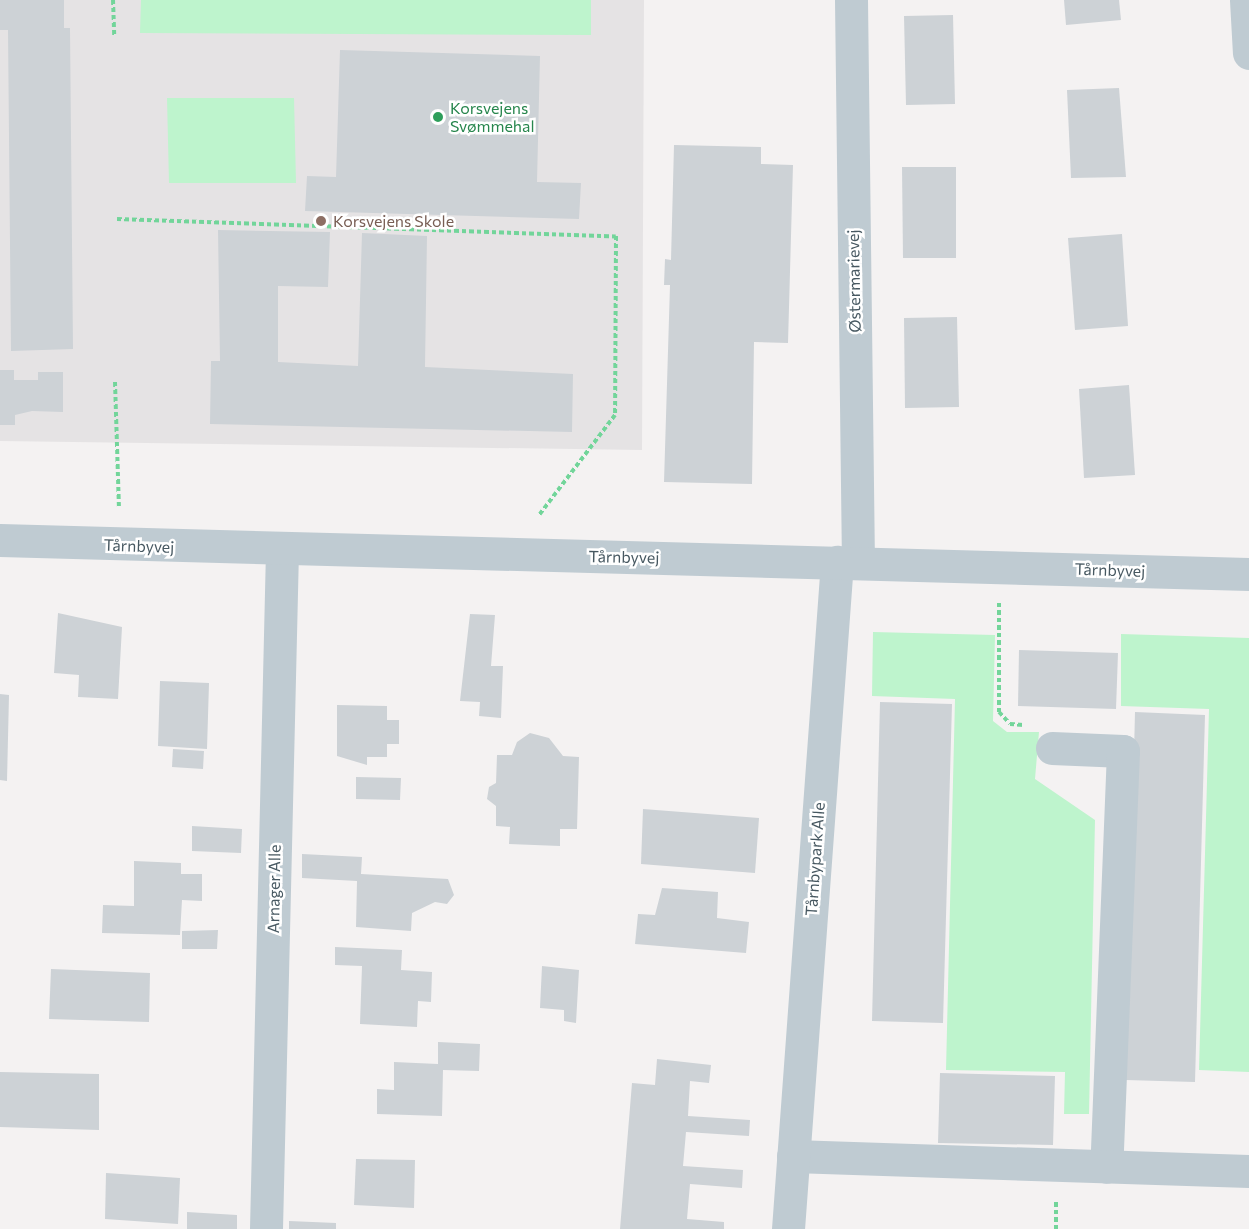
<!DOCTYPE html>
<html>
<head>
<meta charset="utf-8">
<style>
  body { margin:0 }
  #map { position:relative; width:1249px; height:1229px; overflow:hidden; background:#f4f2f2; font-family:Commissioner,sans-serif }
  div>[style] { position:absolute }
  [style*='--x'] { left:calc(var(--x)*1px); top:calc(var(--y)*1px); width:calc(var(--w)*1px); rotate:calc(var(--a)*1deg) }
  .education>* { inset:0; background:#e5e3e4 }
  .green>* { inset:0; background:#bef4cd }
  .building>* { inset:0; background:#cdd2d6 }
  .path>* { height:4px; margin-top:-2px; transform-origin:0; background:repeating-linear-gradient(90deg,#72d59a 0 4.5px,transparent 0 7.5px) }
  .minor>* { height:33px; margin:-16.5px; padding:0 16.5px; transform-origin:16.5px; border-radius:16.5px; background:#bfcbd2 }
  .tertiary>* { height:33px; margin:-16.5px; padding:0 16.5px; transform-origin:16.5px; border-radius:16.5px; background:#bfcbd2 }
  .dots>* { width:16px; height:16px; translate:-50% -50%; box-sizing:border-box; border:3px solid #fff; border-radius:50% }
  span { translate:-50% -50%; white-space:nowrap; text-align:center; line-height:1.15; -webkit-text-stroke:5px #fff; paint-order:stroke }
  .leisure-label { font-size:16px; color:#27864d }
  .left { translate:0 -50%; text-align:left }
  .education-label { font-size:16px; color:#785e54 }
  .street-label { font-size:16px; color:#475861 }
</style>
</head>
<body>
<div id="map">
  <div class="education">
    <i style="clip-path:polygon(0 0,644px 0,642px 450px,0 441px)"></i>
  </div>
  <div class="green">
    <i style="clip-path:polygon(141px 0,591px 0,591px 35px,140px 33px)"></i>
    <i style="clip-path:polygon(167px 98px,294px 98px,296px 183px,169px 183px)"></i>
    <i style="clip-path:polygon(873px 632px,995px 635px,993px 721px,1007px 732px,1039px 732px,1035px 779px,1095px 820px,1089px 1114px,1064px 1114px,1065px 1072px,946px 1070px,955px 699px,872px 696px)"></i>
    <i style="clip-path:polygon(1121px 634px,1249px 638px,1249px 1072px,1199px 1070px,1209px 709px,1121px 706px)"></i>
  </div>
  <div class="building">
    <i style="clip-path:polygon(0 0,64px 0,64px 28px,70px 28px,73px 349px,11px 351px,8px 30px,0 30px)"></i>
    <i style="clip-path:polygon(1064px 0,1119px 0,1121px 20px,1066px 25px)"></i>
    <i style="clip-path:polygon(953px 15px,955px 104px,906px 105px,904px 16px)"></i>
    <i style="clip-path:polygon(340px 50px,540px 56px,537px 182px,581px 183px,579px 219px,305px 211px,307px 176px,336px 177px)"></i>
    <i style="clip-path:polygon(1119px 88px,1126px 177px,1071px 178px,1067px 90px)"></i>
    <i style="clip-path:polygon(674px 145px,761px 147px,761px 164px,793px 165px,788px 343px,754px 342px,752px 484px,664px 482px,670px 285px,664px 285px,665px 259px,671px 260px)"></i>
    <i style="clip-path:polygon(902px 167px,956px 167px,956px 258px,903px 258px)"></i>
    <i style="clip-path:polygon(218px 230px,330px 232px,328px 287px,278px 286px,278px 362px,358px 366px,362px 233px,427px 236px,425px 367px,573px 374px,572px 432px,210px 424px,211px 361px,220px 361px)"></i>
    <i style="clip-path:polygon(1122px 234px,1128px 326px,1075px 330px,1068px 238px)"></i>
    <i style="clip-path:polygon(957px 317px,959px 407px,905px 408px,904px 318px)"></i>
    <i style="clip-path:polygon(0 370px,14px 370px,14px 380px,38px 380px,38px 372px,63px 372px,63px 412px,32px 411px,15px 415px,15px 425px,0 425px)"></i>
    <i style="clip-path:polygon(1129px 385px,1135px 475px,1084px 478px,1079px 389px)"></i>
    <i style="clip-path:polygon(58px 613px,122px 627px,118px 699px,78px 697px,79px 675px,54px 673px)"></i>
    <i style="clip-path:polygon(470px 614px,495px 615px,491px 666px,503px 666px,501px 718px,479px 716px,480px 702px,460px 701px)"></i>
    <i style="clip-path:polygon(1019px 650px,1118px 653px,1116px 709px,1018px 706px)"></i>
    <i style="clip-path:polygon(160px 681px,209px 683px,207px 749px,158px 746px)"></i>
    <i style="clip-path:polygon(0 694px,9px 695px,7px 781px,0 780px)"></i>
    <i style="clip-path:polygon(880px 702px,952px 704px,943px 1023px,872px 1021px)"></i>
    <i style="clip-path:polygon(337px 705px,387px 706px,387px 720px,399px 720px,399px 744px,387px 744px,387px 757px,367px 757px,367px 765px,337px 756px)"></i>
    <i style="clip-path:polygon(1135px 712px,1205px 715px,1195px 1082px,1126px 1080px)"></i>
    <i style="clip-path:polygon(530px 733px,549px 738px,563px 756px,579px 757px,577px 829px,560px 829px,560px 846px,509px 844px,510px 827px,496px 826px,496px 806px,487px 799px,489px 787px,496px 783px,497px 755px,512px 755px,517px 742px)"></i>
    <i style="clip-path:polygon(173px 749px,204px 751px,203px 769px,172px 767px)"></i>
    <i style="clip-path:polygon(356px 777px,401px 778px,400px 800px,356px 799px)"></i>
    <i style="clip-path:polygon(643px 809px,759px 818px,755px 873px,641px 864px)"></i>
    <i style="clip-path:polygon(192px 826px,242px 829px,241px 853px,192px 851px)"></i>
    <i style="clip-path:polygon(302px 854px,362px 857px,361px 874px,448px 879px,454px 895px,447px 904px,435px 902px,412px 913px,411px 931px,356px 927px,357px 881px,302px 878px)"></i>
    <i style="clip-path:polygon(134px 861px,181px 863px,181px 874px,202px 874px,202px 901px,182px 900px,180px 935px,102px 933px,103px 905px,134px 906px)"></i>
    <i style="clip-path:polygon(662px 888px,718px 892px,717px 918px,749px 922px,746px 953px,635px 944px,638px 914px,655px 915px)"></i>
    <i style="clip-path:polygon(218px 930px,217px 949px,182px 949px,182px 931px)"></i>
    <i style="clip-path:polygon(335px 947px,402px 950px,401px 970px,432px 972px,431px 1002px,418px 1001px,417px 1027px,360px 1024px,362px 966px,335px 965px)"></i>
    <i style="clip-path:polygon(542px 966px,579px 970px,576px 1023px,564px 1021px,564px 1010px,540px 1008px)"></i>
    <i style="clip-path:polygon(51px 969px,150px 973px,149px 1022px,49px 1019px)"></i>
    <i style="clip-path:polygon(438px 1042px,480px 1044px,479px 1071px,443px 1070px,442px 1116px,377px 1114px,377px 1089px,394px 1090px,394px 1062px,438px 1064px)"></i>
    <i style="clip-path:polygon(657px 1059px,711px 1065px,709px 1083px,690px 1081px,688px 1116px,750px 1120px,749px 1136px,686px 1132px,683px 1166px,743px 1170px,742px 1188px,690px 1184px,687px 1219px,724px 1222px,724px 1229px,620px 1229px,632px 1083px,655px 1085px)"></i>
    <i style="clip-path:polygon(0 1072px,99px 1074px,99px 1130px,0 1127px)"></i>
    <i style="clip-path:polygon(940px 1073px,1055px 1076px,1053px 1145px,938px 1143px)"></i>
    <i style="clip-path:polygon(356px 1159px,415px 1160px,414px 1208px,354px 1205px)"></i>
    <i style="clip-path:polygon(106px 1173px,180px 1178px,178px 1224px,105px 1219px)"></i>
    <i style="clip-path:polygon(187px 1212px,237px 1215px,237px 1229px,187px 1229px)"></i>
    <i style="clip-path:polygon(289px 1221px,336px 1223px,336px 1229px,289px 1229px)"></i>
  </div>
  <div class="path">
    <i style="--x:113;--y:0;--w:36;--a:88"></i>
    <i style="--x:117;--y:219;--w:499;--a:2"></i>
    <i style="--x:616;--y:236;--w:179;--a:90.3"></i>
    <i style="--x:615;--y:415;--w:126;--a:127.2"></i>
    <i style="--x:115;--y:382;--w:125;--a:88.2"></i>
    <i style="--x:999;--y:603;--w:109;--a:90"></i>
    <i style="--x:999;--y:712;--w:16;--a:47"></i>
    <i style="--x:1010;--y:724;--w:14;--a:4"></i>
    <i style="--x:1056;--y:1229;--w:30;--a:-90"></i>
  </div>
  <div class="minor">
    <i style="--x:851;--y:0;--w:562;--a:89.29"></i>
    <i style="--x:1246;--y:0;--w:53;--a:86.8"></i>
    <i style="--x:1052;--y:748;--w:71;--a:2.4"></i>
    <i style="--x:1123;--y:751;--w:416;--a:92.3"></i>
    <i style="--x:793;--y:1156;--w:456;--a:1.9"></i>
    <i style="--x:266;--y:1229;--w:680;--a:-88.65"></i>
    <i style="--x:788;--y:1229;--w:669;--a:-85.8"></i>
  </div>
  <div class="tertiary">
    <i style="--x:0;--y:540;--w:1249;--a:1.56"></i>
  </div>
  <div class="dots">
    <i style="left:438px;top:117px;background:#2e9e5b"></i>
    <i style="left:321px;top:221px;background:#8d6e63"></i>
  </div>
  <div class="leisure-label">
    <span class="left" style="left:450px;top:117px">Korsvejens<br>Svømmehal</span>
  </div>
  <div class="education-label">
    <span class="left" style="left:333px;top:221px">Korsvejens Skole</span>
  </div>
  <div class="street-label">
    <span style="left:854px;top:281px;rotate:-91deg">Østermarievej</span>
    <span style="left:139px;top:546px;rotate:2deg">Tårnbyvej</span>
    <span style="left:624px;top:557px;rotate:1deg">Tårnbyvej</span>
    <span style="left:1110px;top:570px;rotate:2deg">Tårnbyvej</span>
    <span style="left:815px;top:859px;rotate:-86deg">Tårnbypark Alle</span>
    <span style="left:274px;top:889px;rotate:-89deg">Arnager Alle</span>
  </div>
</div>
</body>
</html>
